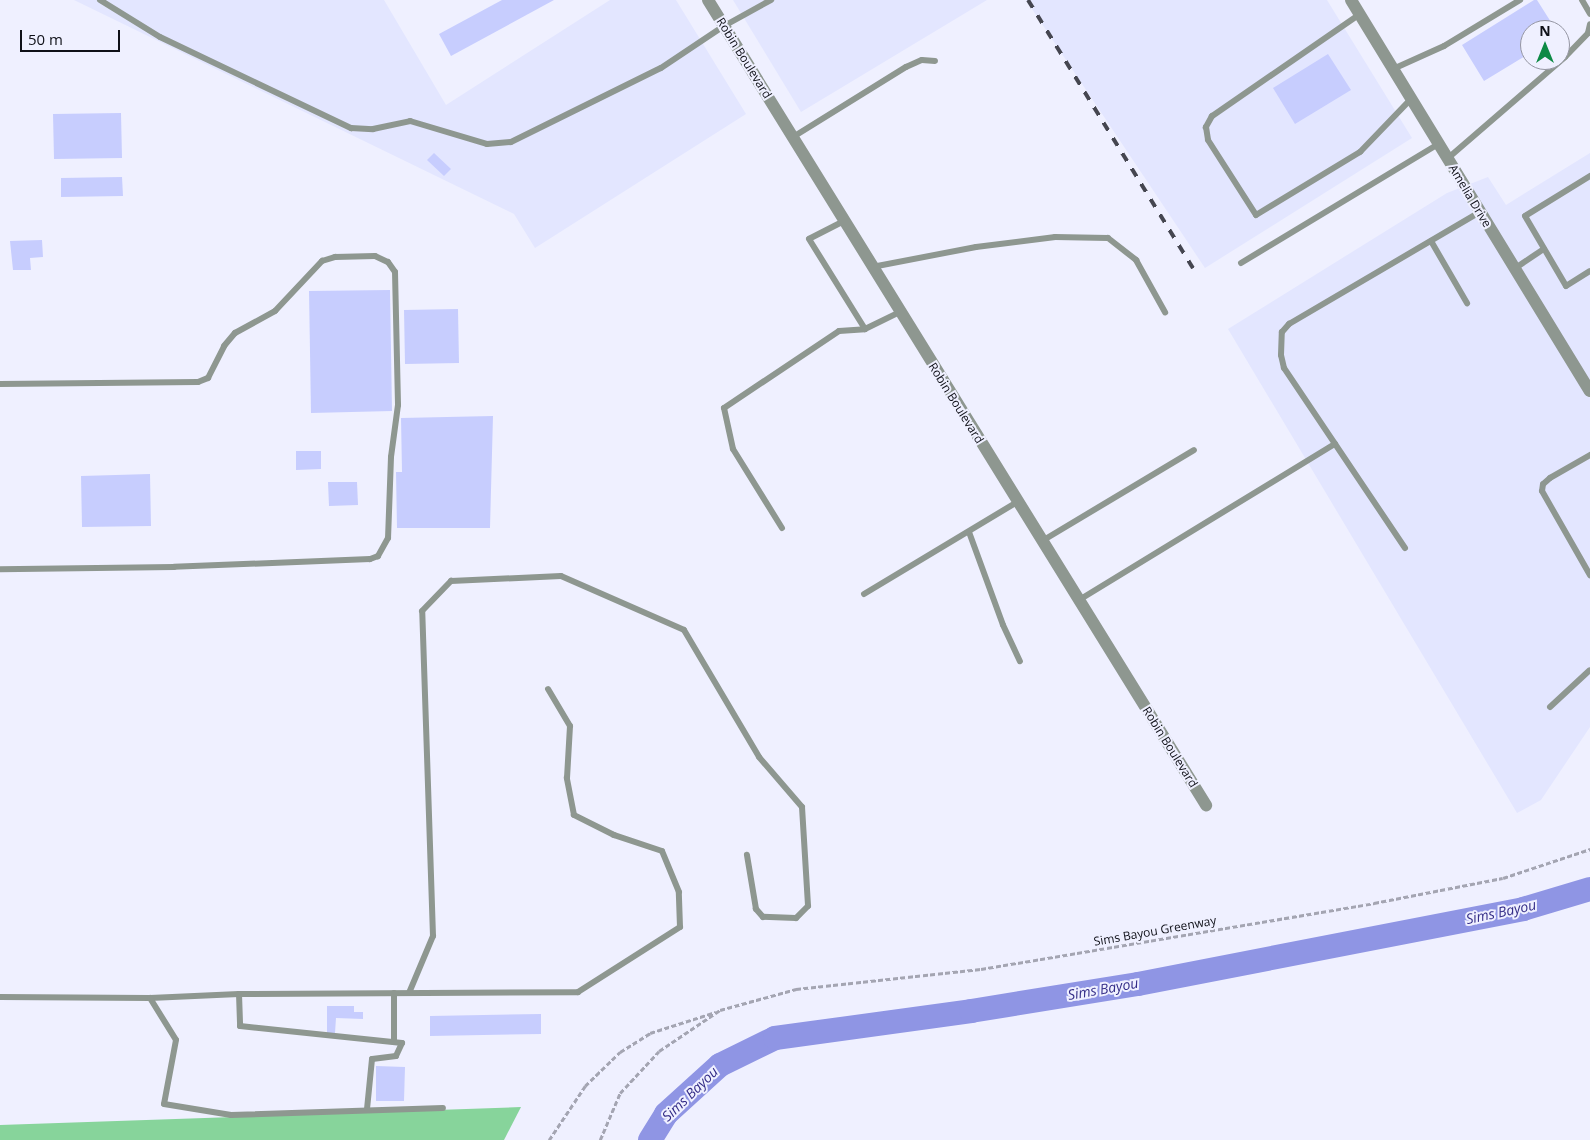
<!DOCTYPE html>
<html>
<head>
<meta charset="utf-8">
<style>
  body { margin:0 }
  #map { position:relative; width:1590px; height:1140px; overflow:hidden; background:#eff0ff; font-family:"Open Sans",sans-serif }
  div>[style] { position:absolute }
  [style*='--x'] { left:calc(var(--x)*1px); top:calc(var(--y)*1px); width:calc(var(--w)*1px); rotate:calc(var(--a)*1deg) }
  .built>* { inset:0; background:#e3e6ff }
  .green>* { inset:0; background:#87d49b }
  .river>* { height:24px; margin:-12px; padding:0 12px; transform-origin:12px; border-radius:12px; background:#8f95e4 }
  .building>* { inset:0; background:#c7cdfe }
  .path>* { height:2.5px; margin-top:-1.25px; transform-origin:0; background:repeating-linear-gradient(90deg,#a4a5b2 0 5px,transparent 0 7.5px) }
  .service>* { height:6px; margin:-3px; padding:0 3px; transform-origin:3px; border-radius:3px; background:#8e9790 }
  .minor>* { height:12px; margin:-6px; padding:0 6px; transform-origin:6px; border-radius:6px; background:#8e9790 }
  .rail>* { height:4px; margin-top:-2px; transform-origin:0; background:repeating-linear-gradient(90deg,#454650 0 9px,transparent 0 18px) }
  span { translate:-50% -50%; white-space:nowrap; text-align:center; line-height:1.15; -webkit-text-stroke:4px #eff0ff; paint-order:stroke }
  .street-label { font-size:12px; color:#0f1018 }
  .water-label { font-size:14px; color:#332c87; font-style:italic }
  .north { position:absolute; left:1520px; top:20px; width:50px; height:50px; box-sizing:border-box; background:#eff0ff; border:1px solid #9596a3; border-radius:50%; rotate:0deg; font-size:14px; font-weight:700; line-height:20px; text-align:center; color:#0f1018 }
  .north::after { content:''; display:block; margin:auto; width:18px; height:22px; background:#0d8a45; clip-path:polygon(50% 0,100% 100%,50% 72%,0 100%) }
  .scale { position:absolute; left:20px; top:30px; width:100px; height:22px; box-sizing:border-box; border:2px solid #0f1018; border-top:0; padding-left:6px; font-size:15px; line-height:18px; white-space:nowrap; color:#0f1018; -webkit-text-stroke:4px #eff0ff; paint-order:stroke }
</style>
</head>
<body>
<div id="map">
  <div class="built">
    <i style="clip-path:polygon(74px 0,384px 0,446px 105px,610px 0,676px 0,746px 114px,535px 248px,514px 214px)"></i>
    <i style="clip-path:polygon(733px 0,987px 0,801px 112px)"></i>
    <i style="clip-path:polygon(1026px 0,1327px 0,1412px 138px,1205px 268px)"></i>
    <i style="clip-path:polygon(1590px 153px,1590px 727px,1541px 800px,1517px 813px,1228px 329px,1447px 193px,1488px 177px,1506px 205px)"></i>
  </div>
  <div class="green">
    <i style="clip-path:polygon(521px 1107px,504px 1140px,0 1140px,0 1125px)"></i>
  </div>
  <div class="river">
    <i style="--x:650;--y:1140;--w:31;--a:-58"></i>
    <i style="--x:666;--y:1114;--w:73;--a:-42.2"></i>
    <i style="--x:720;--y:1065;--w:61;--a:-26.1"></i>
    <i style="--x:775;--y:1038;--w:198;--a:-7.8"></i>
    <i style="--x:971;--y:1011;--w:169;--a:-9.2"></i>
    <i style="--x:1138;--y:984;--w:392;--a:-11"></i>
    <i style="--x:1523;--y:909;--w:70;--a:-16.6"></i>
  </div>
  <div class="building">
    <i style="clip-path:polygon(502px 0,554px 0,451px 56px,439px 34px)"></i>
    <i style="clip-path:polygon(1534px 0,1537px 0,1556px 30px,1530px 30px,1530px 53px,1484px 81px,1462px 45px)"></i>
    <i style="clip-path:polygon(1328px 54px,1351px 90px,1295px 124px,1273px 88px)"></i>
    <i style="clip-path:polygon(121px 113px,122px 158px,54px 159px,53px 114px)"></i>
    <i style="clip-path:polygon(434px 153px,451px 169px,444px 176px,427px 160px)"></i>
    <i style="clip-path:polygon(122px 177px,123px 196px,61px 197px,61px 178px)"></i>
    <i style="clip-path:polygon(42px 240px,43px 257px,30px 258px,31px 270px,13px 270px,10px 241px)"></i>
    <i style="clip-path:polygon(390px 290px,392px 411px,311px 413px,309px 291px)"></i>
    <i style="clip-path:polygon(458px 309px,459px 363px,405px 364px,404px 310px)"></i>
    <i style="clip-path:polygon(493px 416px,490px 528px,397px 528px,396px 472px,402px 472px,401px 418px)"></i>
    <i style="clip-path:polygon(296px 451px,321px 451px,321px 469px,296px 470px)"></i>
    <i style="clip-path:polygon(150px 474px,151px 526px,82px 527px,81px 476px)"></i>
    <i style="clip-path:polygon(328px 482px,357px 482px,358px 505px,329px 506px)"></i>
    <i style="clip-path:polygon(327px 1006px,354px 1006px,354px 1012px,363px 1012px,363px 1019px,336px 1018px,335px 1033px,327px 1033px)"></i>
    <i style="clip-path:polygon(541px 1014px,541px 1034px,430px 1036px,430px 1016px)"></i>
    <i style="clip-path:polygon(376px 1066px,405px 1067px,404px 1101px,376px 1101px)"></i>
  </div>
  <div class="path">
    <i style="--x:549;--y:1140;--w:65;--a:-56.3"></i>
    <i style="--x:585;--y:1086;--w:49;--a:-44.2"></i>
    <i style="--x:620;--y:1052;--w:36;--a:-32"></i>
    <i style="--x:650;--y:1033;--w:69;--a:-17.7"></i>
    <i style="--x:600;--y:1140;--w:51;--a:-66.9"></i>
    <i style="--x:620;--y:1093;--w:57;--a:-47.1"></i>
    <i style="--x:659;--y:1051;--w:73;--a:-33.9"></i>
    <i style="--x:720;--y:1010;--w:79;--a:-15.4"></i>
    <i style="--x:796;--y:989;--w:186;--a:-6.2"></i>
    <i style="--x:981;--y:969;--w:399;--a:-9.5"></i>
    <i style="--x:1374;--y:903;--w:131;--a:-11"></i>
    <i style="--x:1503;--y:878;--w:92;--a:-18.4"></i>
  </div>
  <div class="service">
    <i style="--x:100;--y:0;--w:70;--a:31.7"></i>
    <i style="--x:160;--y:37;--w:212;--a:25.5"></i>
    <i style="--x:351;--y:128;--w:22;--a:3"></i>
    <i style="--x:373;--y:129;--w:38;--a:-12"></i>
    <i style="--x:410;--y:121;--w:80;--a:16.6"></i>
    <i style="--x:487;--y:144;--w:24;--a:-5"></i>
    <i style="--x:511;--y:142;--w:167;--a:-26.3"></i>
    <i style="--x:661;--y:68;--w:76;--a:-33.7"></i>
    <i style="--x:724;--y:26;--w:54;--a:-29"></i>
    <i style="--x:1582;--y:0;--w:16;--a:60"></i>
    <i style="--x:1360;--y:14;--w:180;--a:145.4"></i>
    <i style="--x:1212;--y:116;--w:13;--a:119"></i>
    <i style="--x:1206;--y:127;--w:13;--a:81"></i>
    <i style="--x:1208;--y:140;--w:89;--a:57.4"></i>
    <i style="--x:1256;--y:215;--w:122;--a:-31.2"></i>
    <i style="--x:1360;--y:152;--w:74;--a:-46.1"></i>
    <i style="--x:1393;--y:69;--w:56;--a:-24.3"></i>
    <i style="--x:1444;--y:46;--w:89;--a:-31.2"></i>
    <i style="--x:793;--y:137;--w:133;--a:-31.8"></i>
    <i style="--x:906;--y:67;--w:17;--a:-24"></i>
    <i style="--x:922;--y:60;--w:13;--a:4"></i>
    <i style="--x:1447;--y:159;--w:156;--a:-40.8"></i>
    <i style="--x:1565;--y:57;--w:33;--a:-46"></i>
    <i style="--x:1588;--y:33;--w:9;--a:-77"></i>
    <i style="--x:1590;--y:176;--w:76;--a:148.4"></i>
    <i style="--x:1525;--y:216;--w:81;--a:59.6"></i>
    <i style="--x:1566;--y:286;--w:28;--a:-32"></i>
    <i style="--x:844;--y:221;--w:39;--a:153"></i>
    <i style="--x:809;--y:239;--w:106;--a:58.1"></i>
    <i style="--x:865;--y:329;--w:39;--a:-26"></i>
    <i style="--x:1431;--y:241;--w:72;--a:59.9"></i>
    <i style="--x:1241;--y:263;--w:230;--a:-31.1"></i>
    <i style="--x:872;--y:267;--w:106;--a:-10.9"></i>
    <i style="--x:976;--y:247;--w:80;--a:-7.2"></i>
    <i style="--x:1055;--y:237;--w:53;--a:1.1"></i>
    <i style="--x:1108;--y:238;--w:36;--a:38"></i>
    <i style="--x:1136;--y:260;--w:60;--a:60.9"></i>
    <i style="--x:1514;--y:269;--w:36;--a:-34"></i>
    <i style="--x:0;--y:384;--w:198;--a:-0.6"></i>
    <i style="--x:198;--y:382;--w:11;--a:-22"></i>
    <i style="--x:208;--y:378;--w:36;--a:-63"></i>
    <i style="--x:224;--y:346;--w:17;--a:-50"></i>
    <i style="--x:235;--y:333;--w:46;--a:-28.8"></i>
    <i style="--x:275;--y:311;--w:69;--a:-46.8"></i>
    <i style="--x:322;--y:261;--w:14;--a:-17"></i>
    <i style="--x:335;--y:257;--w:40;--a:-1.4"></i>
    <i style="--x:375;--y:256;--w:14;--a:25"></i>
    <i style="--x:388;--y:262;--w:12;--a:55"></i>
    <i style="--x:395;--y:272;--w:133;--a:88.7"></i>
    <i style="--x:398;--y:405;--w:52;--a:97.7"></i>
    <i style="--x:391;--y:457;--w:81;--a:92.1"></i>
    <i style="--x:388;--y:538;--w:21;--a:119"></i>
    <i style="--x:378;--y:556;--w:9;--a:159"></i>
    <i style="--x:370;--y:559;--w:196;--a:177.7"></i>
    <i style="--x:174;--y:567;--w:174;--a:179.3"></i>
    <i style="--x:1590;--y:455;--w:46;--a:150.1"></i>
    <i style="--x:1550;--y:478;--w:9;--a:139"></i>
    <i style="--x:1543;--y:484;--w:7;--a:98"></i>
    <i style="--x:1542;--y:491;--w:97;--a:60.3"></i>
    <i style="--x:782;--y:528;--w:93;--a:-121.8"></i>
    <i style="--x:733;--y:449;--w:42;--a:-102.4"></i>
    <i style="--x:724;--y:408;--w:138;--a:-33.8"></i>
    <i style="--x:839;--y:331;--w:26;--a:-4"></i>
    <i style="--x:969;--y:532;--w:99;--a:69.9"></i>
    <i style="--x:1003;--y:625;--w:40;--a:65"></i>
    <i style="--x:1042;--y:541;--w:177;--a:-30.9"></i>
    <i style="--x:1405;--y:548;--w:217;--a:-123.9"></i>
    <i style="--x:1284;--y:368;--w:13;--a:-103"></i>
    <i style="--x:1281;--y:355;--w:23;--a:-88"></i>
    <i style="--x:1282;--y:332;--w:11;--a:-49"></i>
    <i style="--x:1289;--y:324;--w:221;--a:-30.4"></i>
    <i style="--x:864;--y:594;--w:179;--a:-31"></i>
    <i style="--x:1079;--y:600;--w:300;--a:-31.4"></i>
    <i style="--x:1550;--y:707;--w:54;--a:-42.8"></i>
    <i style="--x:394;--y:993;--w:49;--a:90"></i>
    <i style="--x:409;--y:993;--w:62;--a:-67.2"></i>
    <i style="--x:433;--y:936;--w:325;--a:-91.9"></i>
    <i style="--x:422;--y:611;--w:42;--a:-46"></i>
    <i style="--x:451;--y:581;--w:110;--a:-2.6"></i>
    <i style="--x:561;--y:576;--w:134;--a:23.7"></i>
    <i style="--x:684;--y:630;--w:147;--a:59.4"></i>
    <i style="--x:759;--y:757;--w:66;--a:49.3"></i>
    <i style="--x:802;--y:807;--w:99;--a:86.5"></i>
    <i style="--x:808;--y:906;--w:17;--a:135"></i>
    <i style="--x:796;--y:918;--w:33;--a:-178"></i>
    <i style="--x:763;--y:917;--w:11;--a:-131"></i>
    <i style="--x:756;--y:909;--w:55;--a:-99.5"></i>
    <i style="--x:239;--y:994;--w:32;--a:88"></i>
    <i style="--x:240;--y:1026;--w:163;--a:6"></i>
    <i style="--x:402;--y:1043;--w:14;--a:115"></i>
    <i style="--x:396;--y:1056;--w:24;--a:173"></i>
    <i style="--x:372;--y:1059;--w:50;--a:95.7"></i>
    <i style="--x:0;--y:997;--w:150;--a:0.4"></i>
    <i style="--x:150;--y:998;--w:89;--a:-2.6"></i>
    <i style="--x:239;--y:994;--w:339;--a:-0.3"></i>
    <i style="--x:578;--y:992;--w:121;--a:-32.5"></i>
    <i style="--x:680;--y:927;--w:35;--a:-92"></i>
    <i style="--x:679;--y:892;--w:44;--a:-112.5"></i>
    <i style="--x:662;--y:851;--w:51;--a:-161.6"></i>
    <i style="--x:614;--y:835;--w:45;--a:-153.4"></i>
    <i style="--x:574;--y:815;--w:38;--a:-101"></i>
    <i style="--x:567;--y:778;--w:52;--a:-86.7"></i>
    <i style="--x:570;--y:726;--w:43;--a:-120.7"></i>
    <i style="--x:150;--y:998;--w:49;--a:58.2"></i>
    <i style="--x:176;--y:1040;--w:65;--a:100.6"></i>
    <i style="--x:164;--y:1104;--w:68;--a:9.3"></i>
    <i style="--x:231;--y:1115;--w:212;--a:-1.9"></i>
  </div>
  <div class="minor">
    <i style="--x:708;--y:0;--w:947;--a:58.26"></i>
    <i style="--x:1351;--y:0;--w:458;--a:58.6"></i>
  </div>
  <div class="rail">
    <i style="--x:1028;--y:0;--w:315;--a:58.4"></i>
  </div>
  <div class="street-label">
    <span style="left:744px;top:58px;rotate:58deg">Robin Boulevard</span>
    <span style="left:1470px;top:196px;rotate:59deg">Amelia Drive</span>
    <span style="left:956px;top:403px;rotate:58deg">Robin Boulevard</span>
    <span style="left:1170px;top:747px;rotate:58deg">Robin Boulevard</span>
    <span style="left:1155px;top:931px;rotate:-10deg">Sims Bayou Greenway</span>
  </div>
  <div class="water-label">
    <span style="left:1501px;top:912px;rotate:-12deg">Sims Bayou</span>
    <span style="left:1103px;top:989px;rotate:-10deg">Sims Bayou</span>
    <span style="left:690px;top:1094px;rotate:-44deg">Sims Bayou</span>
  </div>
  <div class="north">N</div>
  <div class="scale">50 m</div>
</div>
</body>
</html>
